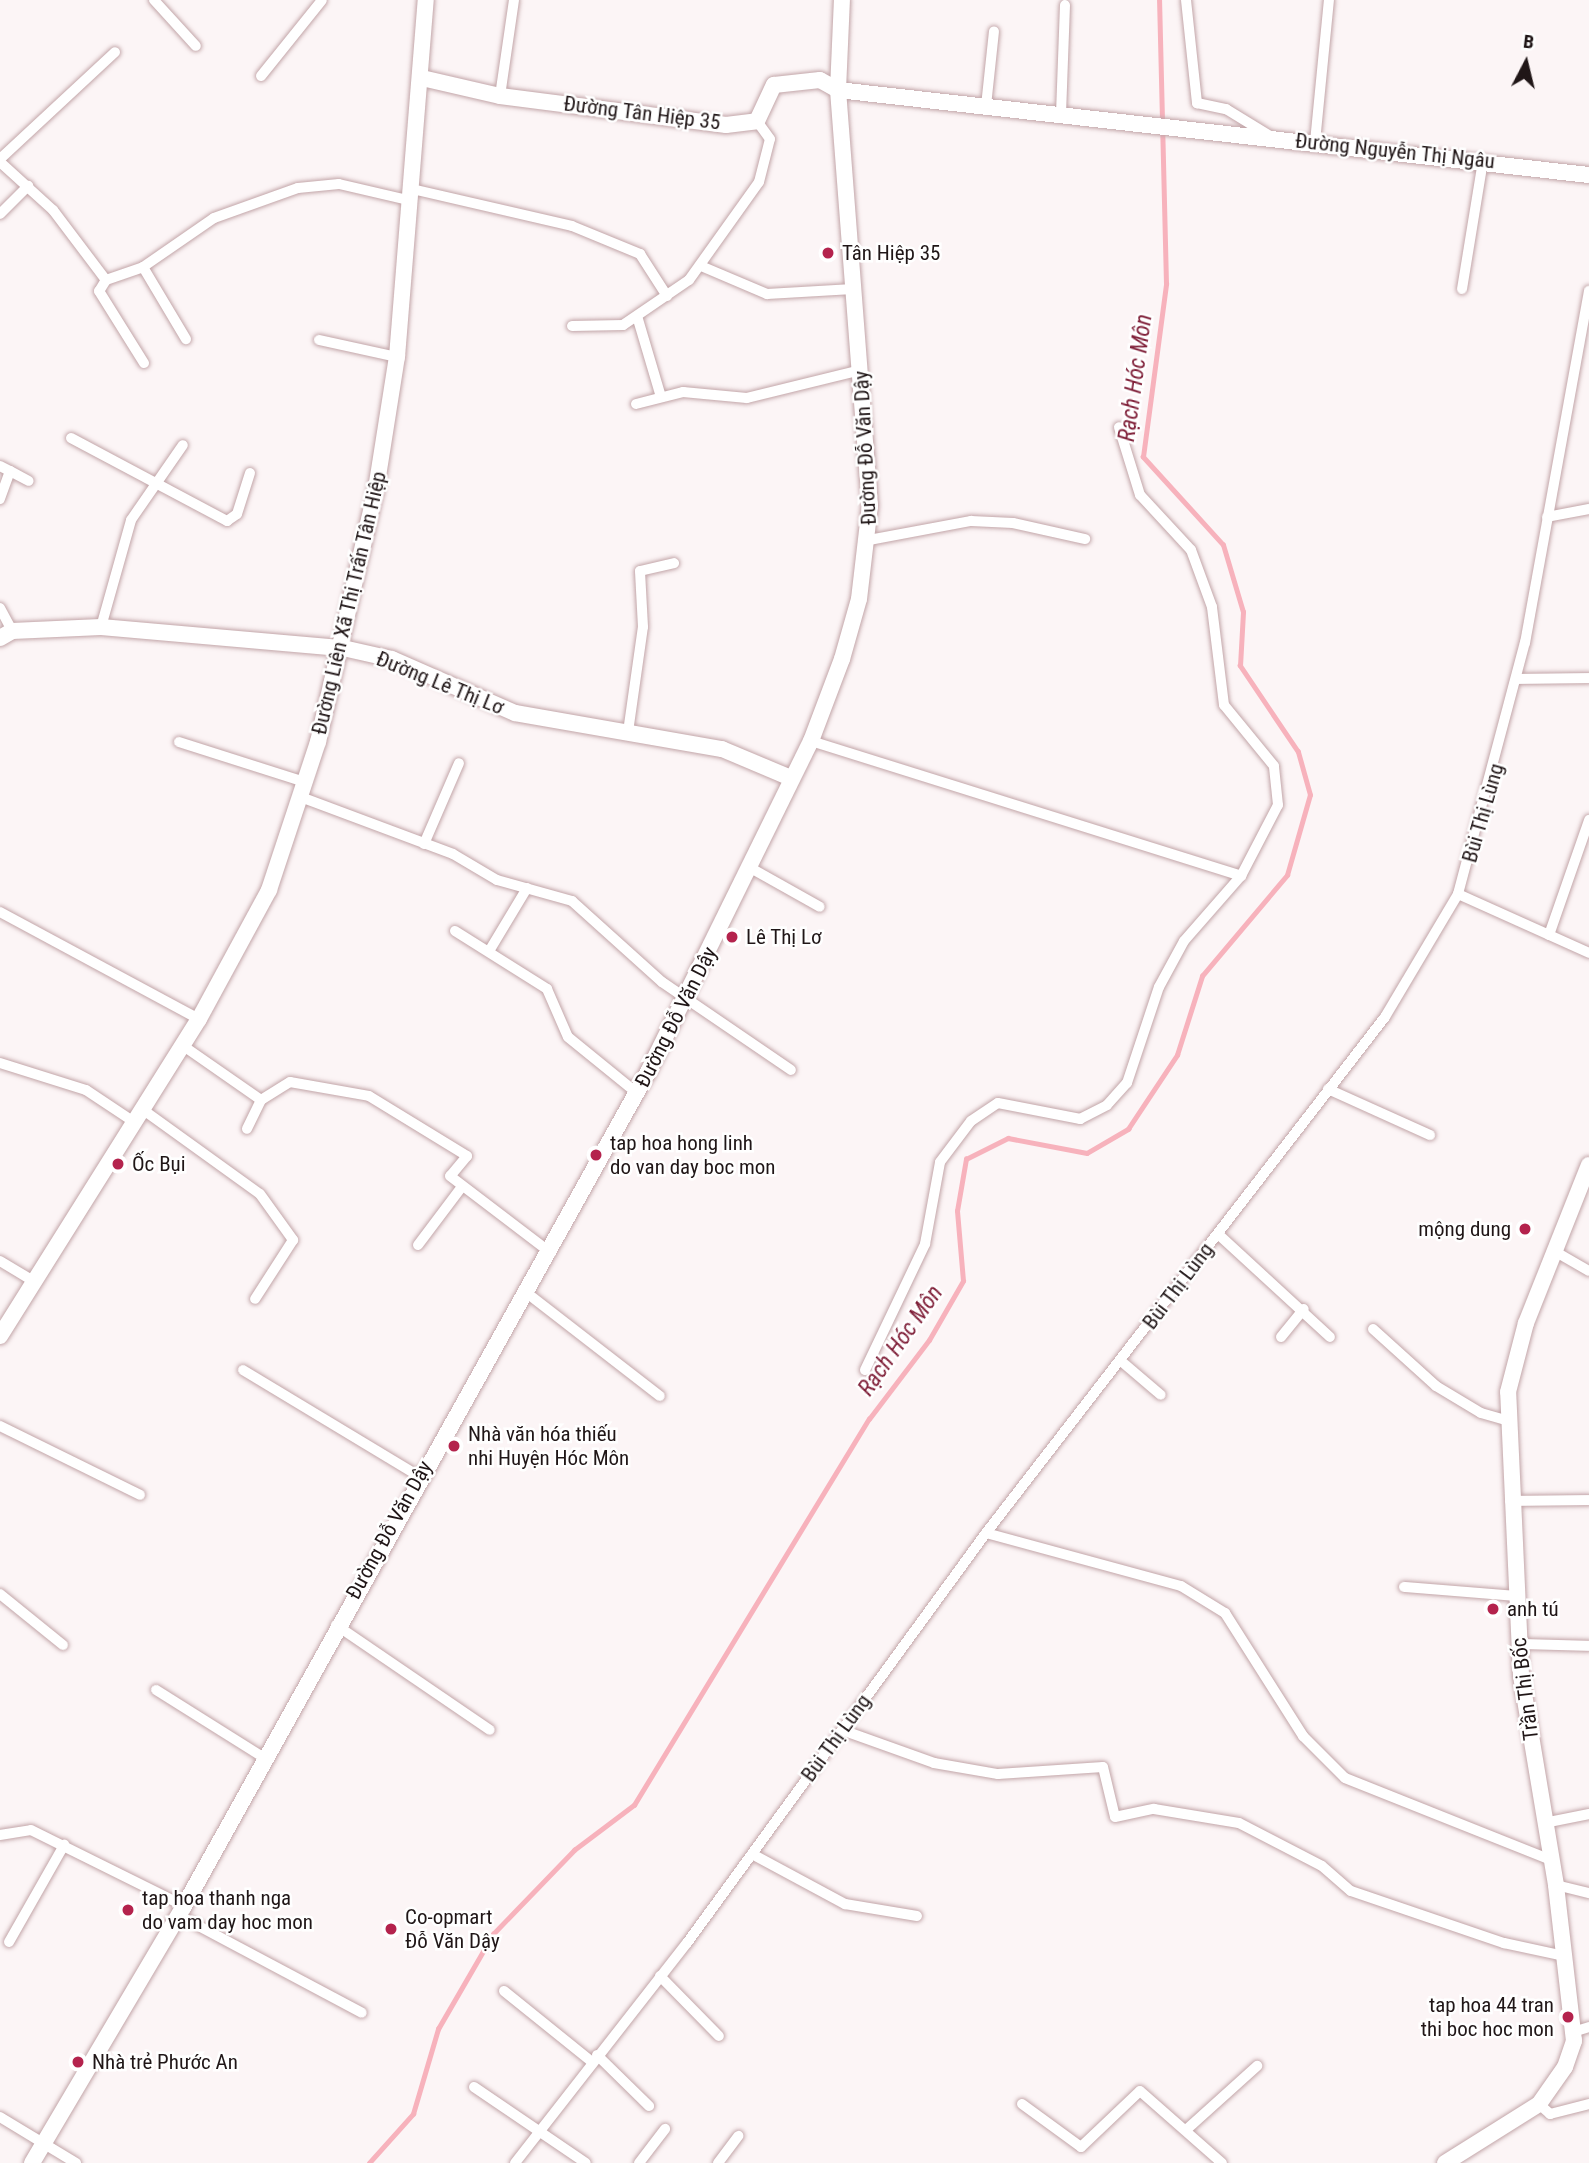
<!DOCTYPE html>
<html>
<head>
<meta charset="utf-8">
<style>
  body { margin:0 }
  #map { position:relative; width:1589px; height:2163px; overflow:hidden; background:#fcf5f6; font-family:"Roboto Condensed",sans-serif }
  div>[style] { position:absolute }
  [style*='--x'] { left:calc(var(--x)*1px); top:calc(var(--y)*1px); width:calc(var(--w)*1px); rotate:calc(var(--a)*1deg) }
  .stream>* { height:4.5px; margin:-2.25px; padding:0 2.25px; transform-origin:2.25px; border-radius:2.25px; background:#f7b2bc }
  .roads { filter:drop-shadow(0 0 2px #c2a5a8) drop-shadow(0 0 2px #c2a5a8) }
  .street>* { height:10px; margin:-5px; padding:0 5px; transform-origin:5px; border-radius:5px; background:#fff }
  .secondary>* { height:16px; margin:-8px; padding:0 8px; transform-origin:8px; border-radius:8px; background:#fff }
  .dots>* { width:19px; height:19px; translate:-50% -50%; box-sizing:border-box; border:4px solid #fff; border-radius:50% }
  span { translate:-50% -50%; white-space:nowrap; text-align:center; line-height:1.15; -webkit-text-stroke:5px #fff; paint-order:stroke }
  .street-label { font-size:21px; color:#201617 }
  .poi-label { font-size:21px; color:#201617 }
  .left { translate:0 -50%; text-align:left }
  .right { translate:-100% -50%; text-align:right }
  .water-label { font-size:23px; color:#7f1f38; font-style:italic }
  .north { position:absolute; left:1491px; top:28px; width:70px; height:70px; -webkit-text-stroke:5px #fff; paint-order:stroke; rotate:7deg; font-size:19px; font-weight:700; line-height:28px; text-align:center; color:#201617 }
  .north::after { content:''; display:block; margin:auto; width:24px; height:32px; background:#201617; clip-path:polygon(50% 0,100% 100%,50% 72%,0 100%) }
</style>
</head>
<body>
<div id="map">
  <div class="stream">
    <i style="--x:369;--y:2163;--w:66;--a:-48.1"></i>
    <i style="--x:413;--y:2114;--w:89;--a:-73.6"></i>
    <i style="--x:438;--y:2029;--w:110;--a:-59.9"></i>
    <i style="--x:493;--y:1934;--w:117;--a:-46"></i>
    <i style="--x:574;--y:1850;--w:75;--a:-36.9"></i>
    <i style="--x:634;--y:1805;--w:452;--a:-58.7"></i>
    <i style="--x:869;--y:1419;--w:99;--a:-52.8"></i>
    <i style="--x:929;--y:1340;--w:68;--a:-60"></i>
    <i style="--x:963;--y:1281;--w:70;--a:-94.9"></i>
    <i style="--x:957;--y:1211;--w:53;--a:-80.2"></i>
    <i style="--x:966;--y:1159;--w:47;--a:-26.6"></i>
    <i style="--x:1008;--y:1138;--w:80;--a:10.8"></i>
    <i style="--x:1087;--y:1153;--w:48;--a:-30.3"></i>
    <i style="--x:1128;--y:1129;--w:89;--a:-56.5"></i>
    <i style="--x:1177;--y:1055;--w:83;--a:-72.4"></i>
    <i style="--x:1202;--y:976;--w:132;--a:-49.9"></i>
    <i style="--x:1287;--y:875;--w:83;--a:-74"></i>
    <i style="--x:1310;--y:795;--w:45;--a:-105.6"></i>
    <i style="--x:1298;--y:752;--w:104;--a:-124"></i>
    <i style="--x:1240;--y:666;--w:54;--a:-86.8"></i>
    <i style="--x:1243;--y:612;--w:70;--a:-106.6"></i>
    <i style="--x:1223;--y:545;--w:119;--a:-132.3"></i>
    <i style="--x:1143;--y:457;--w:175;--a:-82.4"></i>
    <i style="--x:1166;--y:284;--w:284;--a:-91.4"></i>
  </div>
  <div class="roads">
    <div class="street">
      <i style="--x:154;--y:0;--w:62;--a:47.6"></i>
      <i style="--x:1186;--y:0;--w:104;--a:83.9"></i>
      <i style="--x:1197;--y:103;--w:30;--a:12"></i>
      <i style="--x:1226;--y:109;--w:57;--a:31.5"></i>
      <i style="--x:261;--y:76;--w:97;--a:-51.2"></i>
      <i style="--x:500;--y:96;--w:97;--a:-81.7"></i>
      <i style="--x:986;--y:106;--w:75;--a:-83.9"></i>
      <i style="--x:1061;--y:114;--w:109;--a:-87.9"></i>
      <i style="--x:1315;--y:142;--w:143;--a:-84.4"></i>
      <i style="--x:0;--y:159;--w:157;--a:-42.9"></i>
      <i style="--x:0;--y:162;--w:72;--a:42.2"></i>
      <i style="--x:53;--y:210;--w:88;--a:52.9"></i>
      <i style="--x:106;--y:280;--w:39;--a:-19"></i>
      <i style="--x:143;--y:267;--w:86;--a:-34.6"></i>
      <i style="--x:214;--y:218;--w:89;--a:-19.7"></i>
      <i style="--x:298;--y:188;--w:41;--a:-5.6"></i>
      <i style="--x:339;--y:184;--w:75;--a:13.1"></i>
      <i style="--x:412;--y:189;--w:164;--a:13"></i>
      <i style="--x:572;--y:226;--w:74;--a:22.4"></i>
      <i style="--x:640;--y:254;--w:50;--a:57.3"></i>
      <i style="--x:0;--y:214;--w:40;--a:-45"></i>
      <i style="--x:701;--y:266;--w:72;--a:23"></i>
      <i style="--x:767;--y:294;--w:86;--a:-3.3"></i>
      <i style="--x:143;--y:267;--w:84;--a:59.2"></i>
      <i style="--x:106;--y:280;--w:13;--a:122"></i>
      <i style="--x:99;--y:291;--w:85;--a:58"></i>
      <i style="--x:1462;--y:289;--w:130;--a:-80.7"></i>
      <i style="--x:637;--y:316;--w:84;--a:73.5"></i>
      <i style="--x:572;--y:326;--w:51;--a:-1.1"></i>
      <i style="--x:623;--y:325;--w:80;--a:-34.3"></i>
      <i style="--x:689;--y:280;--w:120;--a:-54.5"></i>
      <i style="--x:759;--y:182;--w:44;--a:-75.7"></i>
      <i style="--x:770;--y:139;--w:22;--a:-126"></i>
      <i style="--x:319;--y:340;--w:80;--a:12.3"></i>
      <i style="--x:636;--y:404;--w:49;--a:-14.3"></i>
      <i style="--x:683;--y:392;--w:64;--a:5.4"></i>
      <i style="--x:747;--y:398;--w:117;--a:-13.8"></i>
      <i style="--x:71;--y:438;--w:177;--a:28"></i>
      <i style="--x:227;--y:521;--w:12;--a:-35"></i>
      <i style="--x:237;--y:514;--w:43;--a:-72.4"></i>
      <i style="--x:0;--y:466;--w:11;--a:27"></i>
      <i style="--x:10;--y:471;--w:30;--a:110"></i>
      <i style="--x:10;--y:471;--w:21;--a:28"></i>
      <i style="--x:1547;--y:517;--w:43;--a:-10.8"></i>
      <i style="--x:869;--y:540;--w:104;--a:-10.6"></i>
      <i style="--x:971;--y:521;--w:42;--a:2.7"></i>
      <i style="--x:1013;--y:523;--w:74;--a:12.5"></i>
      <i style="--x:0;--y:608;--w:26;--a:62"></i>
      <i style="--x:101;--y:627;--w:111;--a:-74.3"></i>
      <i style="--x:131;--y:520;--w:91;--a:-55.3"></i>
      <i style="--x:1517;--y:679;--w:72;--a:-0.8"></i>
      <i style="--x:628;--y:732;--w:106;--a:-81.9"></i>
      <i style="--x:643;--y:627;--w:56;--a:-93.1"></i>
      <i style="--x:640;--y:571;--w:35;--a:-13"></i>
      <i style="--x:811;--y:741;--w:451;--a:17.4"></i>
      <i style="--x:179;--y:742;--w:131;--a:17.7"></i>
      <i style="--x:298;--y:796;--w:165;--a:20.5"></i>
      <i style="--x:453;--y:854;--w:51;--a:30.6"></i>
      <i style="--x:497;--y:880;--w:78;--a:15.6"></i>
      <i style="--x:572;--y:901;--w:121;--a:42"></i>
      <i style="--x:662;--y:982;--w:156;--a:34.3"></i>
      <i style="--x:424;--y:844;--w:88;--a:-66.6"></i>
      <i style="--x:749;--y:867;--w:81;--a:29.4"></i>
      <i style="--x:1458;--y:894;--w:144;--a:24.2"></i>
      <i style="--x:0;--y:912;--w:226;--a:28.3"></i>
      <i style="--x:455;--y:931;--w:109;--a:32.2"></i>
      <i style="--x:547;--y:989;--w:52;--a:66.4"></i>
      <i style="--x:568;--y:1037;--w:89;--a:39.1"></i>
      <i style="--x:1549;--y:935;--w:122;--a:-70.8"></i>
      <i style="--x:491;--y:948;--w:70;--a:-59"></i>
      <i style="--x:182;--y:1045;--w:96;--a:34.8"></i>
      <i style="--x:261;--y:1100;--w:32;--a:116"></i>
      <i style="--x:0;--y:1063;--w:90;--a:17.4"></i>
      <i style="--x:86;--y:1090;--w:58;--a:33.7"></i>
      <i style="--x:1328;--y:1089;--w:112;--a:24.3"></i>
      <i style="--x:261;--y:1100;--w:34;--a:-32"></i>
      <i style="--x:290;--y:1082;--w:80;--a:10"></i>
      <i style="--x:369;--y:1096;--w:115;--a:31.5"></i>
      <i style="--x:467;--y:1156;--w:26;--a:130"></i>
      <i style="--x:450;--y:1176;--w:127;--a:37.3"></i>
      <i style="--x:142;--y:1109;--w:145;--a:35.8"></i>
      <i style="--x:260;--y:1194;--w:57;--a:54.3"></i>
      <i style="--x:293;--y:1240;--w:70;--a:122.8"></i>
      <i style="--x:1218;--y:1234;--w:152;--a:42.6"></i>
      <i style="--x:418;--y:1245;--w:71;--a:-53"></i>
      <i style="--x:1556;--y:1252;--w:38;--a:30"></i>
      <i style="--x:0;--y:1261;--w:41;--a:31"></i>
      <i style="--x:527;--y:1293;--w:168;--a:37.8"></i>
      <i style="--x:1373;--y:1329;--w:85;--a:42.1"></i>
      <i style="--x:1436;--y:1386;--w:52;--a:31"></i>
      <i style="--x:1481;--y:1413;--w:29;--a:16"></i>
      <i style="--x:1281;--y:1337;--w:36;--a:-51"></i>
      <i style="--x:1121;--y:1361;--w:52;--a:40.4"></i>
      <i style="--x:243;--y:1370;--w:205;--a:31.1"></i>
      <i style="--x:865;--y:1370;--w:140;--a:-64.5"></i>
      <i style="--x:925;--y:1244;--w:83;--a:-79.6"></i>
      <i style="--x:940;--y:1162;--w:51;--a:-52.9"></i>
      <i style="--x:971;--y:1121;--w:32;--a:-34"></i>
      <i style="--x:998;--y:1103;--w:84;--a:11"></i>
      <i style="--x:1080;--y:1119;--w:30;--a:-27"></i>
      <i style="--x:1107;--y:1105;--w:30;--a:-48"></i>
      <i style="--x:1127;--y:1083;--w:101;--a:-71.6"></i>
      <i style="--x:1159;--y:987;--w:52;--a:-61.5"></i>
      <i style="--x:1184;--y:941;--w:86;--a:-48.8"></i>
      <i style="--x:1241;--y:876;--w:80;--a:-62.5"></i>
      <i style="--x:1278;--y:805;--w:39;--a:-96"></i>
      <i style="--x:1274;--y:766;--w:79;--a:-129.3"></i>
      <i style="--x:1224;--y:705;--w:99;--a:-97"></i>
      <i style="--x:1212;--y:607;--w:61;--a:-110.2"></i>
      <i style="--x:1191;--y:550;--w:75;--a:-132.8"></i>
      <i style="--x:1140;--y:495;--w:71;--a:-107.2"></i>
      <i style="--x:0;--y:1426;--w:156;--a:26.2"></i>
      <i style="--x:1510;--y:1501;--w:79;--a:-0.7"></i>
      <i style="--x:986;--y:1533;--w:202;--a:15.2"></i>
      <i style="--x:1181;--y:1586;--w:52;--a:31.5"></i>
      <i style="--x:1225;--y:1613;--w:146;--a:57.6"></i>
      <i style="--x:1303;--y:1736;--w:59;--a:45"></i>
      <i style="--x:1345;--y:1778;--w:222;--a:21.7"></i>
      <i style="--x:1404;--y:1587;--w:111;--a:4.6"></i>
      <i style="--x:0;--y:1594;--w:81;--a:39"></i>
      <i style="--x:336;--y:1625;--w:186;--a:34.3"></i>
      <i style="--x:1519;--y:1644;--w:70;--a:1.6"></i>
      <i style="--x:156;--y:1690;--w:126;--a:32.1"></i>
      <i style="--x:842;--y:1730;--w:98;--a:19.7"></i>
      <i style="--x:934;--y:1763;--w:65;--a:9.8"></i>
      <i style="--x:998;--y:1774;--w:105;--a:-3.8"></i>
      <i style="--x:1103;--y:1767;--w:51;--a:76.5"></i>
      <i style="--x:1115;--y:1817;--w:40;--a:-12"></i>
      <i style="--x:1154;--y:1809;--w:86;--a:9.4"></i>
      <i style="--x:1239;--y:1823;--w:93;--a:27.4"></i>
      <i style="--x:1322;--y:1866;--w:38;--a:41"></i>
      <i style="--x:1351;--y:1891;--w:162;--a:18.8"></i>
      <i style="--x:1504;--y:1943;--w:61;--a:12.2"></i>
      <i style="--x:1544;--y:1823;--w:46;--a:-11.3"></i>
      <i style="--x:0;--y:1835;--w:31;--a:-9"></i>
      <i style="--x:31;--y:1830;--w:171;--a:26.4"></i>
      <i style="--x:752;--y:1854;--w:106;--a:28.3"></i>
      <i style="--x:845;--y:1904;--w:73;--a:9.5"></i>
      <i style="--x:1556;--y:1885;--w:34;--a:14"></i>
      <i style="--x:178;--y:1915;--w:208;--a:28"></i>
      <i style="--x:9;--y:1942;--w:112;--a:-60.4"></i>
      <i style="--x:660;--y:1976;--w:84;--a:45.5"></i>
      <i style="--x:504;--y:1991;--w:113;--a:38.9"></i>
      <i style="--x:1573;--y:2032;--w:17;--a:-17"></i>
      <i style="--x:597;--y:2055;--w:73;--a:44.4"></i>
      <i style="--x:474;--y:2087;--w:135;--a:34.2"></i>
      <i style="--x:1022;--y:2104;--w:73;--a:36.1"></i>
      <i style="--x:1081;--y:2147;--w:81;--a:-43.5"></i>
      <i style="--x:1140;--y:2091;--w:109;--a:41.3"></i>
      <i style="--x:1539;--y:2104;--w:15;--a:42"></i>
      <i style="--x:1550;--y:2114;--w:40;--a:-14.4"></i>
      <i style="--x:0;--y:2117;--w:89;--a:31.2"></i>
      <i style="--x:1186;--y:2130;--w:96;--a:-42"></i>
      <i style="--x:515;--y:2163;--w:279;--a:-52"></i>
      <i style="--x:687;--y:1943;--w:507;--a:-53.9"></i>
      <i style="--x:986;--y:1533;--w:652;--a:-52.29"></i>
      <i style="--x:1385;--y:1017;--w:143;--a:-59.3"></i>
      <i style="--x:1458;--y:894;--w:260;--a:-75.1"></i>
      <i style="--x:1525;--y:643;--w:358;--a:-79.7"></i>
      <i style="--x:639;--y:2163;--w:43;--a:-52.6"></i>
      <i style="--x:718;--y:2163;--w:34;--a:-53"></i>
    </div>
    <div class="secondary">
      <i style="--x:422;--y:78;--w:80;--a:13"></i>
      <i style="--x:500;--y:96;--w:228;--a:7.3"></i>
      <i style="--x:726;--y:125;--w:31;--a:-7"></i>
      <i style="--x:757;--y:121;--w:40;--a:-65"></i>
      <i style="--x:774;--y:85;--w:46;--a:-6.2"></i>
      <i style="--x:820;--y:80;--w:21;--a:29"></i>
      <i style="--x:838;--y:90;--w:756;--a:6.46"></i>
      <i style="--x:0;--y:638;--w:14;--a:-30"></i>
      <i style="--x:12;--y:631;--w:89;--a:-2.6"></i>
      <i style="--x:101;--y:627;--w:243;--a:5"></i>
      <i style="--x:343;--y:648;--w:50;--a:12.7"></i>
      <i style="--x:392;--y:659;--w:134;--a:23.7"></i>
      <i style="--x:515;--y:713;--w:210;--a:9.9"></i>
      <i style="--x:722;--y:749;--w:75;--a:22.8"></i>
      <i style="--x:0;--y:1336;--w:374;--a:-57.9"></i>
      <i style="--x:199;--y:1019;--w:147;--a:-61.5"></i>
      <i style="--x:269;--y:890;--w:156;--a:-71.7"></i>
      <i style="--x:318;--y:742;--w:260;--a:-77.1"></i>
      <i style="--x:376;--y:489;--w:134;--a:-81"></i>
      <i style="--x:397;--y:357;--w:358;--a:-85.4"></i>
      <i style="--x:32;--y:2163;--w:299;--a:-59.4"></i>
      <i style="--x:184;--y:1906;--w:954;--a:-60.91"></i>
      <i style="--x:648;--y:1072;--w:369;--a:-63.8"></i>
      <i style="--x:811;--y:741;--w:88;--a:-69.3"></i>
      <i style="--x:842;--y:659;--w:62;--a:-74.2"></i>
      <i style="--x:859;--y:599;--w:94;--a:-83.3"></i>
      <i style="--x:870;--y:506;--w:417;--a:-94.4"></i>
      <i style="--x:838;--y:90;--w:90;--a:-87.5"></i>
      <i style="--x:1445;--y:2163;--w:111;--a:-32.1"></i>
      <i style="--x:1539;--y:2104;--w:45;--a:-54.9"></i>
      <i style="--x:1565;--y:2067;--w:28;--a:-71"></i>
      <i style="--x:1574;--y:2041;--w:157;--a:-96.6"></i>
      <i style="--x:1556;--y:1885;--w:213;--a:-99.5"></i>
      <i style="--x:1521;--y:1675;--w:283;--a:-92.6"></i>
      <i style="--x:1508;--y:1392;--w:71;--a:-75.4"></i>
      <i style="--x:1526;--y:1323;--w:170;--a:-68.3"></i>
    </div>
  </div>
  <div class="dots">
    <i style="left:828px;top:253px;background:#b4234d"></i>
    <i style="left:732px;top:937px;background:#b4234d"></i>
    <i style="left:596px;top:1155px;background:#b4234d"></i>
    <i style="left:118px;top:1164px;background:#b4234d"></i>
    <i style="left:1525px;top:1229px;background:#b4234d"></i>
    <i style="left:454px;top:1446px;background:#b4234d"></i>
    <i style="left:1493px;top:1609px;background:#b4234d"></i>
    <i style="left:128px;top:1910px;background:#b4234d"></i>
    <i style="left:391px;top:1929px;background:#b4234d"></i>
    <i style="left:1568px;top:2017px;background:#b4234d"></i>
    <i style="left:78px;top:2062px;background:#b4234d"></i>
  </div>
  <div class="street-label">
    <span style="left:642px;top:113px;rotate:7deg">Đường Tân Hiệp 35</span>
    <span style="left:1395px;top:151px;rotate:6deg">Đường Nguyễn Thị Ngâu</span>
    <span style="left:865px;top:448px;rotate:-93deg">Đường Đỗ Văn Dậy</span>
    <span style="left:349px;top:603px;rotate:-77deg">Đường Liên Xã Thị Trấn Tân Hiệp</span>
    <span style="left:440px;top:683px;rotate:22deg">Đường Lê Thị Lơ</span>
    <span style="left:1483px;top:813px;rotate:-74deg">Bùi Thị Lùng</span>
    <span style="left:676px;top:1017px;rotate:-63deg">Đường Đỗ Văn Dậy</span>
    <span style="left:1178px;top:1286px;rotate:-53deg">Bùi Thị Lùng</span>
    <span style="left:389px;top:1530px;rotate:-61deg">Đường Đỗ Văn Dậy</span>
    <span style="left:1525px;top:1689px;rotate:-97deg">Trần Thị Bốc</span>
    <span style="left:836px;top:1738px;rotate:-54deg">Bùi Thị Lùng</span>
  </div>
  <div class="poi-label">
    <span class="left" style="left:842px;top:253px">Tân Hiệp 35</span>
    <span class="left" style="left:746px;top:937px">Lê Thị Lơ</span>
    <span class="left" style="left:610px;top:1155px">tap hoa hong linh<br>do van day boc mon</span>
    <span class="left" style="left:132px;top:1164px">Ốc Bụi</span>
    <span class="right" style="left:1511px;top:1229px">mộng dung</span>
    <span class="left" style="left:468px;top:1446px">Nhà văn hóa thiếu<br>nhi Huyện Hóc Môn</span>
    <span class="left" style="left:1507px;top:1609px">anh tú</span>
    <span class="left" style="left:142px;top:1910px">tap hoa thanh nga<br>do vam day hoc mon</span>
    <span class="left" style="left:405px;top:1929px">Co-opmart<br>Đỗ Văn Dậy</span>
    <span class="right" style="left:1554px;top:2017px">tap hoa 44 tran<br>thi boc hoc mon</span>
    <span class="left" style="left:92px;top:2062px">Nhà trẻ Phước An</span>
  </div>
  <div class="water-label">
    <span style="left:1136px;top:378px;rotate:-82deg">Rạch Hóc Môn</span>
    <span style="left:901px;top:1341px;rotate:-55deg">Rạch Hóc Môn</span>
  </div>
  <div class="north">B</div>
</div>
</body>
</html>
